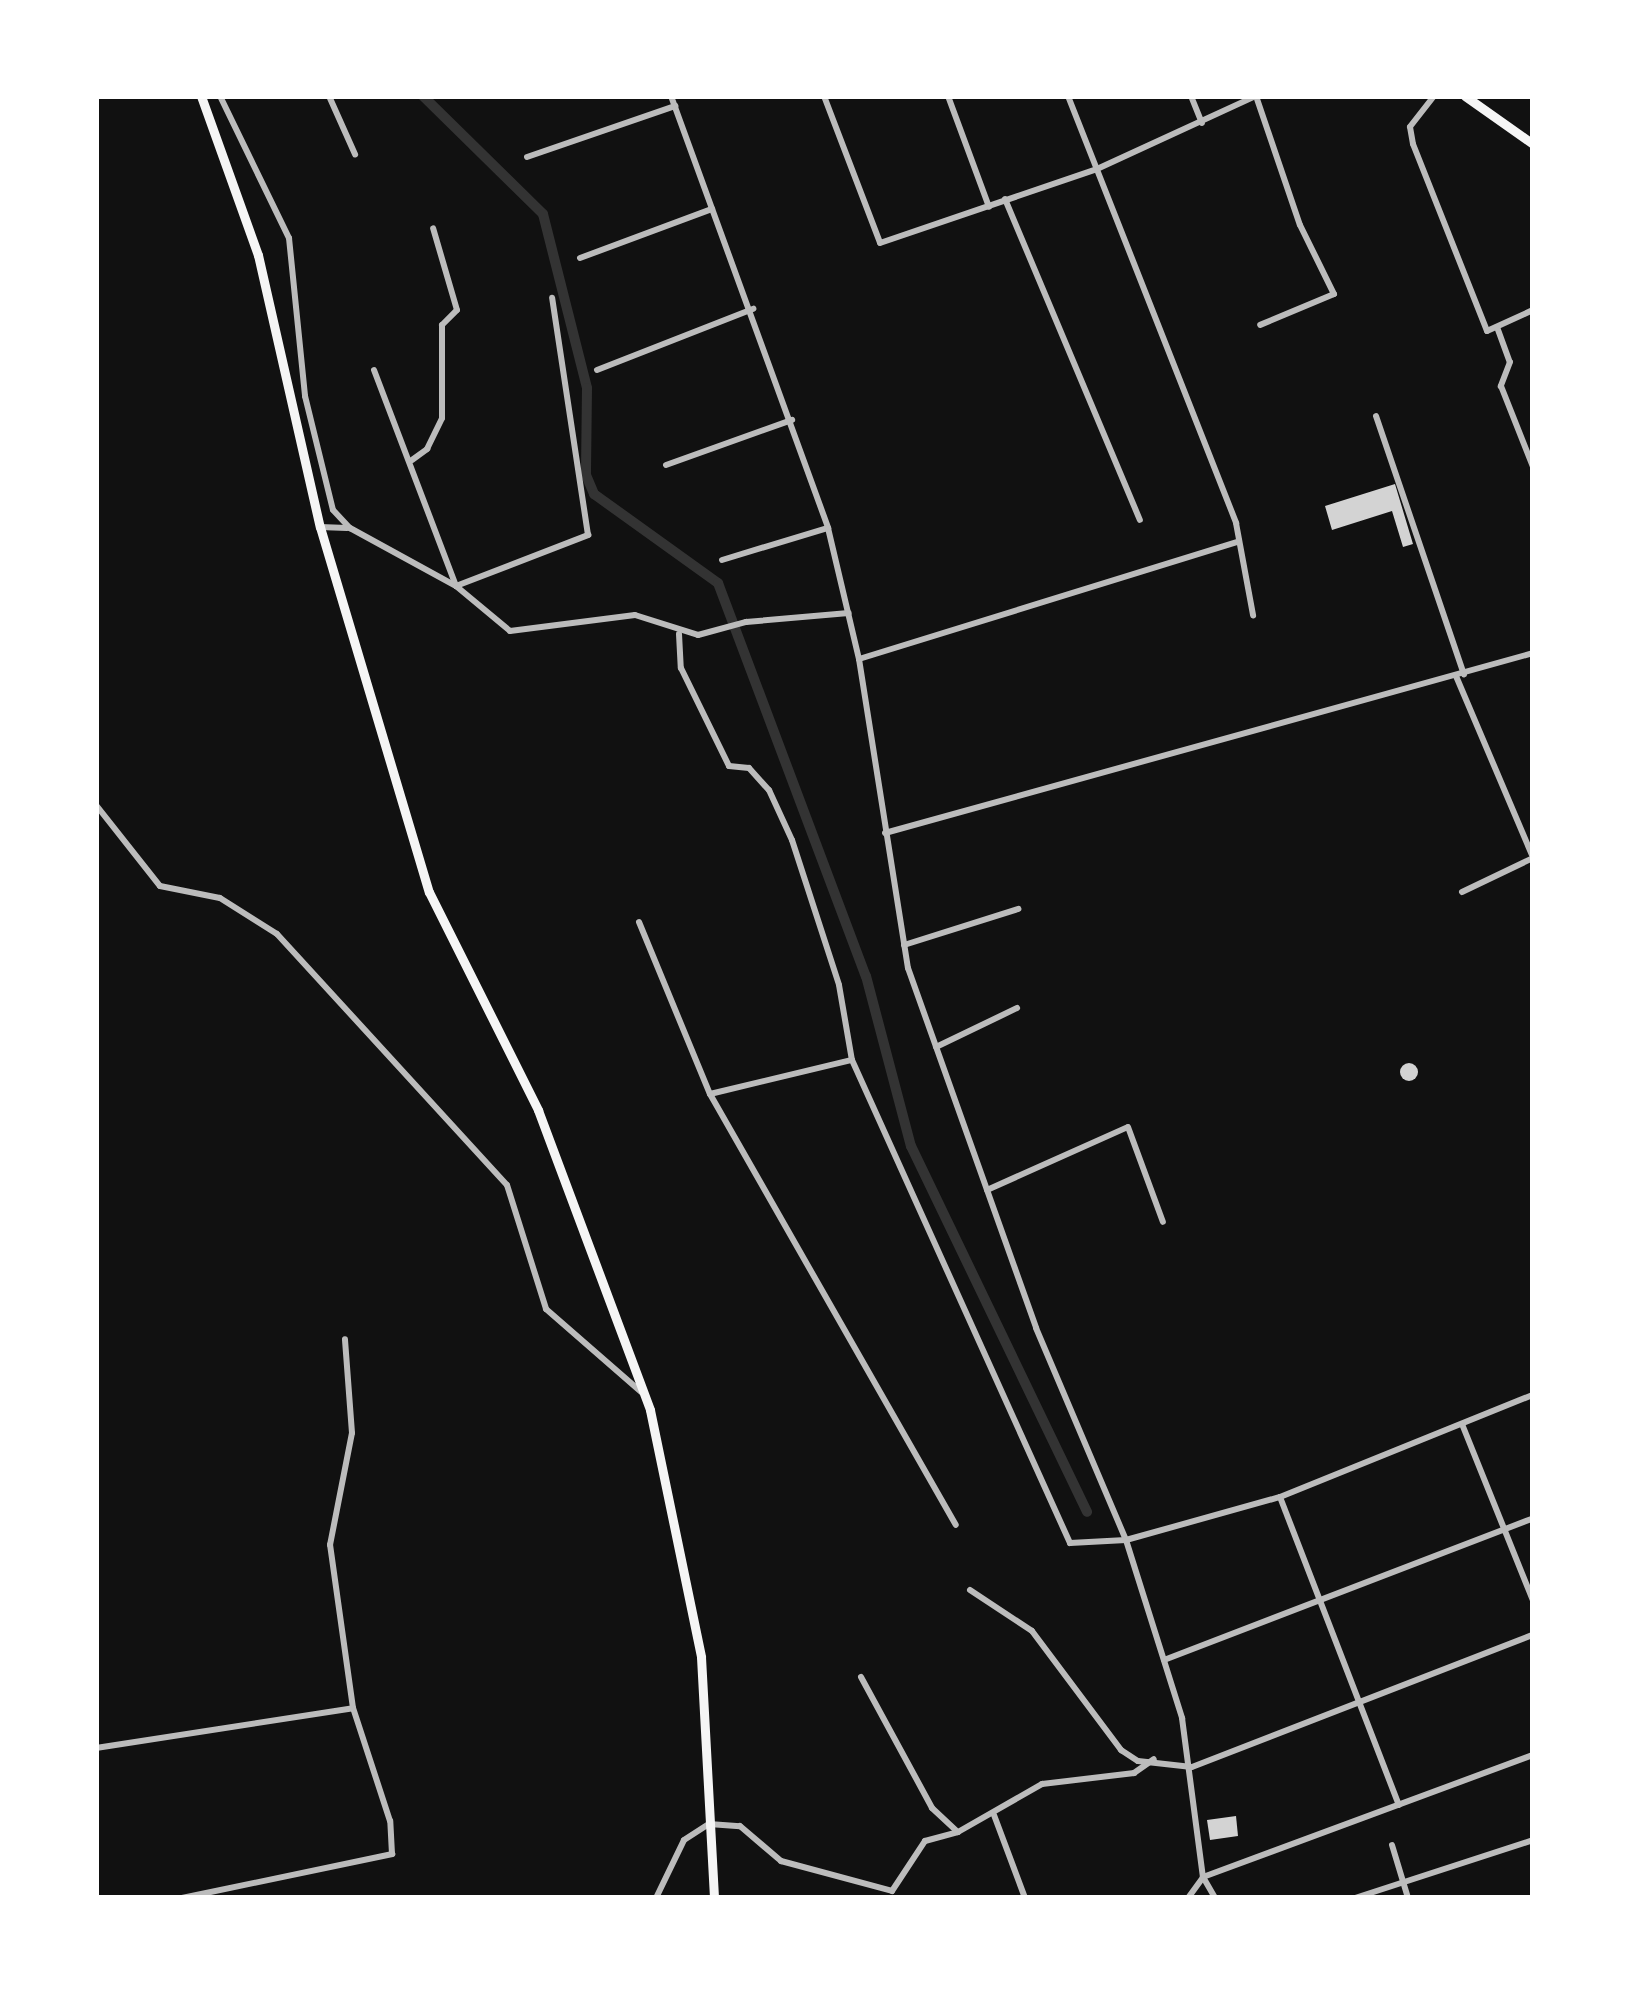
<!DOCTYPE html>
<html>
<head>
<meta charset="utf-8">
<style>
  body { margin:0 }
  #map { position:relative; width:1629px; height:1994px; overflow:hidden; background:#111; font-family:"Fira Sans Condensed",sans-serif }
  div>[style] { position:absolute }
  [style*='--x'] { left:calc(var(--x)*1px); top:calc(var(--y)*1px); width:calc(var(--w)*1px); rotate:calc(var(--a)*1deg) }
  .canal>* { height:10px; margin:-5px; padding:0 5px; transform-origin:5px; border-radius:5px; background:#333 }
  .building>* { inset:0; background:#d3d3d3 }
  .round { border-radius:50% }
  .minor>* { height:6px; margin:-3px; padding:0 3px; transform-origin:3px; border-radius:3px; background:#bcbcbc }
  .tertiary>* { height:6px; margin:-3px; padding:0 3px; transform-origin:3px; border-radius:3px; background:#bcbcbc }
  .primary>* { height:9px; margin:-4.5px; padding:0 4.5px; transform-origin:4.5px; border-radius:4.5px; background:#f5f5f5 }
  .trunk>* { height:9px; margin:-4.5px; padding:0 4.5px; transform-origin:4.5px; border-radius:4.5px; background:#f5f5f5 }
  span { translate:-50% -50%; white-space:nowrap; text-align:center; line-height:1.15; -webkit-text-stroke:12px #fff; paint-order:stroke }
  .frame { position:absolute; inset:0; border:99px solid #fff; pointer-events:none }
</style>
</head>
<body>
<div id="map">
  <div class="canal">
    <i style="--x:423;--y:96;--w:168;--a:44.5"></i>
    <i style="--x:543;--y:214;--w:179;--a:75.8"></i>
    <i style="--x:587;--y:388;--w:87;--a:90.7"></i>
    <i style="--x:586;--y:475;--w:21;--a:67"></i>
    <i style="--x:594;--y:494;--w:153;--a:35.7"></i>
    <i style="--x:718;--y:583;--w:420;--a:69.4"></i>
    <i style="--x:866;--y:976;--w:176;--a:75.2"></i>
    <i style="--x:911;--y:1146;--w:406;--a:64.3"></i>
  </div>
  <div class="building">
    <i style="clip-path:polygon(1395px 484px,1413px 544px,1403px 547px,1392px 511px,1332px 530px,1325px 506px)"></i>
    <i class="round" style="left:1400px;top:1063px;width:18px;height:18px"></i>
    <i style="clip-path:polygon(1236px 1816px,1238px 1836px,1210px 1840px,1207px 1820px)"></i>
  </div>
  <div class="minor">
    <i style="--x:220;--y:96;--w:158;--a:64.1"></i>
    <i style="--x:289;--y:238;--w:159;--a:84.2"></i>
    <i style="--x:305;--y:396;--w:117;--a:76.2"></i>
    <i style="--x:333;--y:510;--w:25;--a:47"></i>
    <i style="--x:350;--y:528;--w:121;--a:28.7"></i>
    <i style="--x:456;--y:586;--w:142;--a:-21.1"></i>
    <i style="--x:588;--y:535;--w:240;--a:-98.6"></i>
    <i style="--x:329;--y:96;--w:64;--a:65.9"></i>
    <i style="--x:671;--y:96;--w:460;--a:70"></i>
    <i style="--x:828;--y:528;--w:135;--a:76.7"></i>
    <i style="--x:859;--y:659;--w:313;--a:81"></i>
    <i style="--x:908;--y:968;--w:382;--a:70.4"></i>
    <i style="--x:1036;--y:1328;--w:230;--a:67"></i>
    <i style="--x:1126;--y:1540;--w:187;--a:72.5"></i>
    <i style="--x:1182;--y:1718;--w:160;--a:82.5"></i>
    <i style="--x:1203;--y:1877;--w:24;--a:60"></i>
    <i style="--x:824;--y:96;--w:157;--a:69.1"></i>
    <i style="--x:880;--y:243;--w:229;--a:-18.8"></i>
    <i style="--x:1097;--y:169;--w:175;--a:-24.7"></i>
    <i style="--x:1256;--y:96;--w:136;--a:71.2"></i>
    <i style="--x:1300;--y:225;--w:77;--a:63.8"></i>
    <i style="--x:1334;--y:294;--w:80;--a:157.3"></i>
    <i style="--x:948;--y:96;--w:118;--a:69.7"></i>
    <i style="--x:1068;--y:96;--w:459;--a:68.5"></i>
    <i style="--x:1236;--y:523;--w:94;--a:79.5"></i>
    <i style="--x:1191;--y:96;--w:29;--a:68"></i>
    <i style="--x:1434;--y:96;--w:39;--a:128"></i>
    <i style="--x:1410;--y:127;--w:17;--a:80"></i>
    <i style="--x:1413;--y:144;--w:201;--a:68.4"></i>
    <i style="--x:1487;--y:331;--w:51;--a:-24.5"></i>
    <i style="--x:527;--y:157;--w:157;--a:-19"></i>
    <i style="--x:1005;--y:199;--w:348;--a:67.2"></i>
    <i style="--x:580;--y:258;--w:141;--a:-20.4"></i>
    <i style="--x:1497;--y:327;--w:37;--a:70"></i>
    <i style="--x:1510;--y:362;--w:26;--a:111"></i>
    <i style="--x:1501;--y:386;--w:87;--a:68.4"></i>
    <i style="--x:374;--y:370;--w:231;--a:69.2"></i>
    <i style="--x:456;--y:586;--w:70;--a:39.8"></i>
    <i style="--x:510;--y:631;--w:126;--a:-7.3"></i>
    <i style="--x:635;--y:615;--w:66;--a:17.6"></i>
    <i style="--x:698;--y:635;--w:50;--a:-15.2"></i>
    <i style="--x:746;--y:622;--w:103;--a:-5"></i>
    <i style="--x:597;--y:370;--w:168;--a:-21.4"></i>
    <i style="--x:1376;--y:416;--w:273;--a:71.2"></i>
    <i style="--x:412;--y:460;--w:19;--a:-36"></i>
    <i style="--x:427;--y:449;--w:34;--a:-64"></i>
    <i style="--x:442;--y:418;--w:93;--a:-90"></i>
    <i style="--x:442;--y:325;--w:21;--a:-45"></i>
    <i style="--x:457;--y:310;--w:85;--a:-106.3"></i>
    <i style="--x:666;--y:465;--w:134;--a:-19.7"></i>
    <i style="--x:320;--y:527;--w:27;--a:2"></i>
    <i style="--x:722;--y:560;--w:110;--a:-16.9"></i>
    <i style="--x:679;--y:634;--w:34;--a:87"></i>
    <i style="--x:681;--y:668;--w:109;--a:63.9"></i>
    <i style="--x:729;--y:766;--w:20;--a:6"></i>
    <i style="--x:749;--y:768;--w:30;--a:48"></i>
    <i style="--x:769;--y:790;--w:55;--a:65.3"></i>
    <i style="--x:792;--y:840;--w:152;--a:72"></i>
    <i style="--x:839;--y:985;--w:76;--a:80.2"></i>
    <i style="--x:852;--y:1060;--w:530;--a:65.71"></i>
    <i style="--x:1070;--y:1543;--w:56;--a:-3.1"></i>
    <i style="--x:1126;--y:1540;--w:160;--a:-15.6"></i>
    <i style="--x:1280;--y:1497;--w:273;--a:-22"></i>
    <i style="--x:859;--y:659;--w:397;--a:-17.2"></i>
    <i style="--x:1456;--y:676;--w:197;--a:67"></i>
    <i style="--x:96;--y:805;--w:103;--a:51.7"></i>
    <i style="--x:160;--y:886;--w:61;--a:11.3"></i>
    <i style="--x:220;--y:898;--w:67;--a:32.3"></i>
    <i style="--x:277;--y:934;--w:340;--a:47.5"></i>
    <i style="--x:507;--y:1185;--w:130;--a:72.5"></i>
    <i style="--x:546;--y:1309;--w:126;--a:41.1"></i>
    <i style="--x:885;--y:833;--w:673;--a:-15.52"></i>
    <i style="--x:1462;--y:892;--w:79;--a:-25.6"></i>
    <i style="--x:639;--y:922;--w:186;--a:67.6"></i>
    <i style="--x:710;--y:1094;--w:496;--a:60.3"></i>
    <i style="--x:904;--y:945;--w:120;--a:-17.5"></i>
    <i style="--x:936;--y:1047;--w:90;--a:-25.7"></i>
    <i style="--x:710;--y:1094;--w:146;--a:-13.5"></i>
    <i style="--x:987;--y:1190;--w:154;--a:-24.1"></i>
    <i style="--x:1128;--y:1127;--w:101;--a:69.8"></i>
    <i style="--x:1462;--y:1424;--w:191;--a:68.1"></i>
    <i style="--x:1280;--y:1497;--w:330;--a:68.9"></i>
    <i style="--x:970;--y:1590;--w:74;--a:33.5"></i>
    <i style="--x:1032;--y:1631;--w:149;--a:53.2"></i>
    <i style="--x:1121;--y:1750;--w:20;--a:33"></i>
    <i style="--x:1138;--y:1761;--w:54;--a:6.3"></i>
    <i style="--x:1192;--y:1767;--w:366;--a:-21.2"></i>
    <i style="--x:1164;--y:1660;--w:395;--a:-21"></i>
    <i style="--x:861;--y:1677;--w:149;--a:61.5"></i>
    <i style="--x:932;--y:1808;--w:35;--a:43"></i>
    <i style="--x:958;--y:1832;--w:97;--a:-29.7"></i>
    <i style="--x:1042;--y:1784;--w:93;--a:-6.8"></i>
    <i style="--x:1134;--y:1773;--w:24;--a:-35"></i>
    <i style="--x:96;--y:1748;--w:260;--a:-8.8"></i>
    <i style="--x:994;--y:1815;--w:89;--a:69.5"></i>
    <i style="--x:1392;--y:1845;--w:55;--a:73.2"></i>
    <i style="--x:182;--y:1898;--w:215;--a:-11.8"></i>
    <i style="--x:392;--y:1854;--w:33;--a:-93"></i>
    <i style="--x:390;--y:1821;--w:119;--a:-108.1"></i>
    <i style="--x:353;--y:1708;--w:165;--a:-98"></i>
    <i style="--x:330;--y:1545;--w:114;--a:-78.9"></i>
    <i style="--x:352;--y:1433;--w:94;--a:-94.3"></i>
    <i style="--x:656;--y:1898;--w:64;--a:-64.2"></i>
    <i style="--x:684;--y:1840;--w:30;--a:-33"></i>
    <i style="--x:709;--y:1824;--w:31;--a:4"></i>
    <i style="--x:740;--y:1826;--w:54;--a:40.5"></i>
    <i style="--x:781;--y:1861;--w:115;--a:15.1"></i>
    <i style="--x:892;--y:1891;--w:60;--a:-56.6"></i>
    <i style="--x:925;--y:1841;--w:34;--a:-15"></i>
    <i style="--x:1188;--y:1898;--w:26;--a:-54"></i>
    <i style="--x:1355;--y:1898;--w:187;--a:-18"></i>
  </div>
  <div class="tertiary">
    <i style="--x:1203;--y:1877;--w:352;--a:-20.3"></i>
  </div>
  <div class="primary">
    <i style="--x:1465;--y:96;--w:83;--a:35.2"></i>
  </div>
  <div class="trunk">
    <i style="--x:201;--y:96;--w:169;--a:70.3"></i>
    <i style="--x:258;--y:255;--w:279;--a:77.2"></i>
    <i style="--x:320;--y:527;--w:381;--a:73.4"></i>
    <i style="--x:429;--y:892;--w:244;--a:63.4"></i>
    <i style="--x:538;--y:1110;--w:320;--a:69.5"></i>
    <i style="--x:650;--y:1410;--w:252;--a:78.3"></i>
    <i style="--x:701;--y:1657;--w:241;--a:86.9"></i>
  </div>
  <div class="frame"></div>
</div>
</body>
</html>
